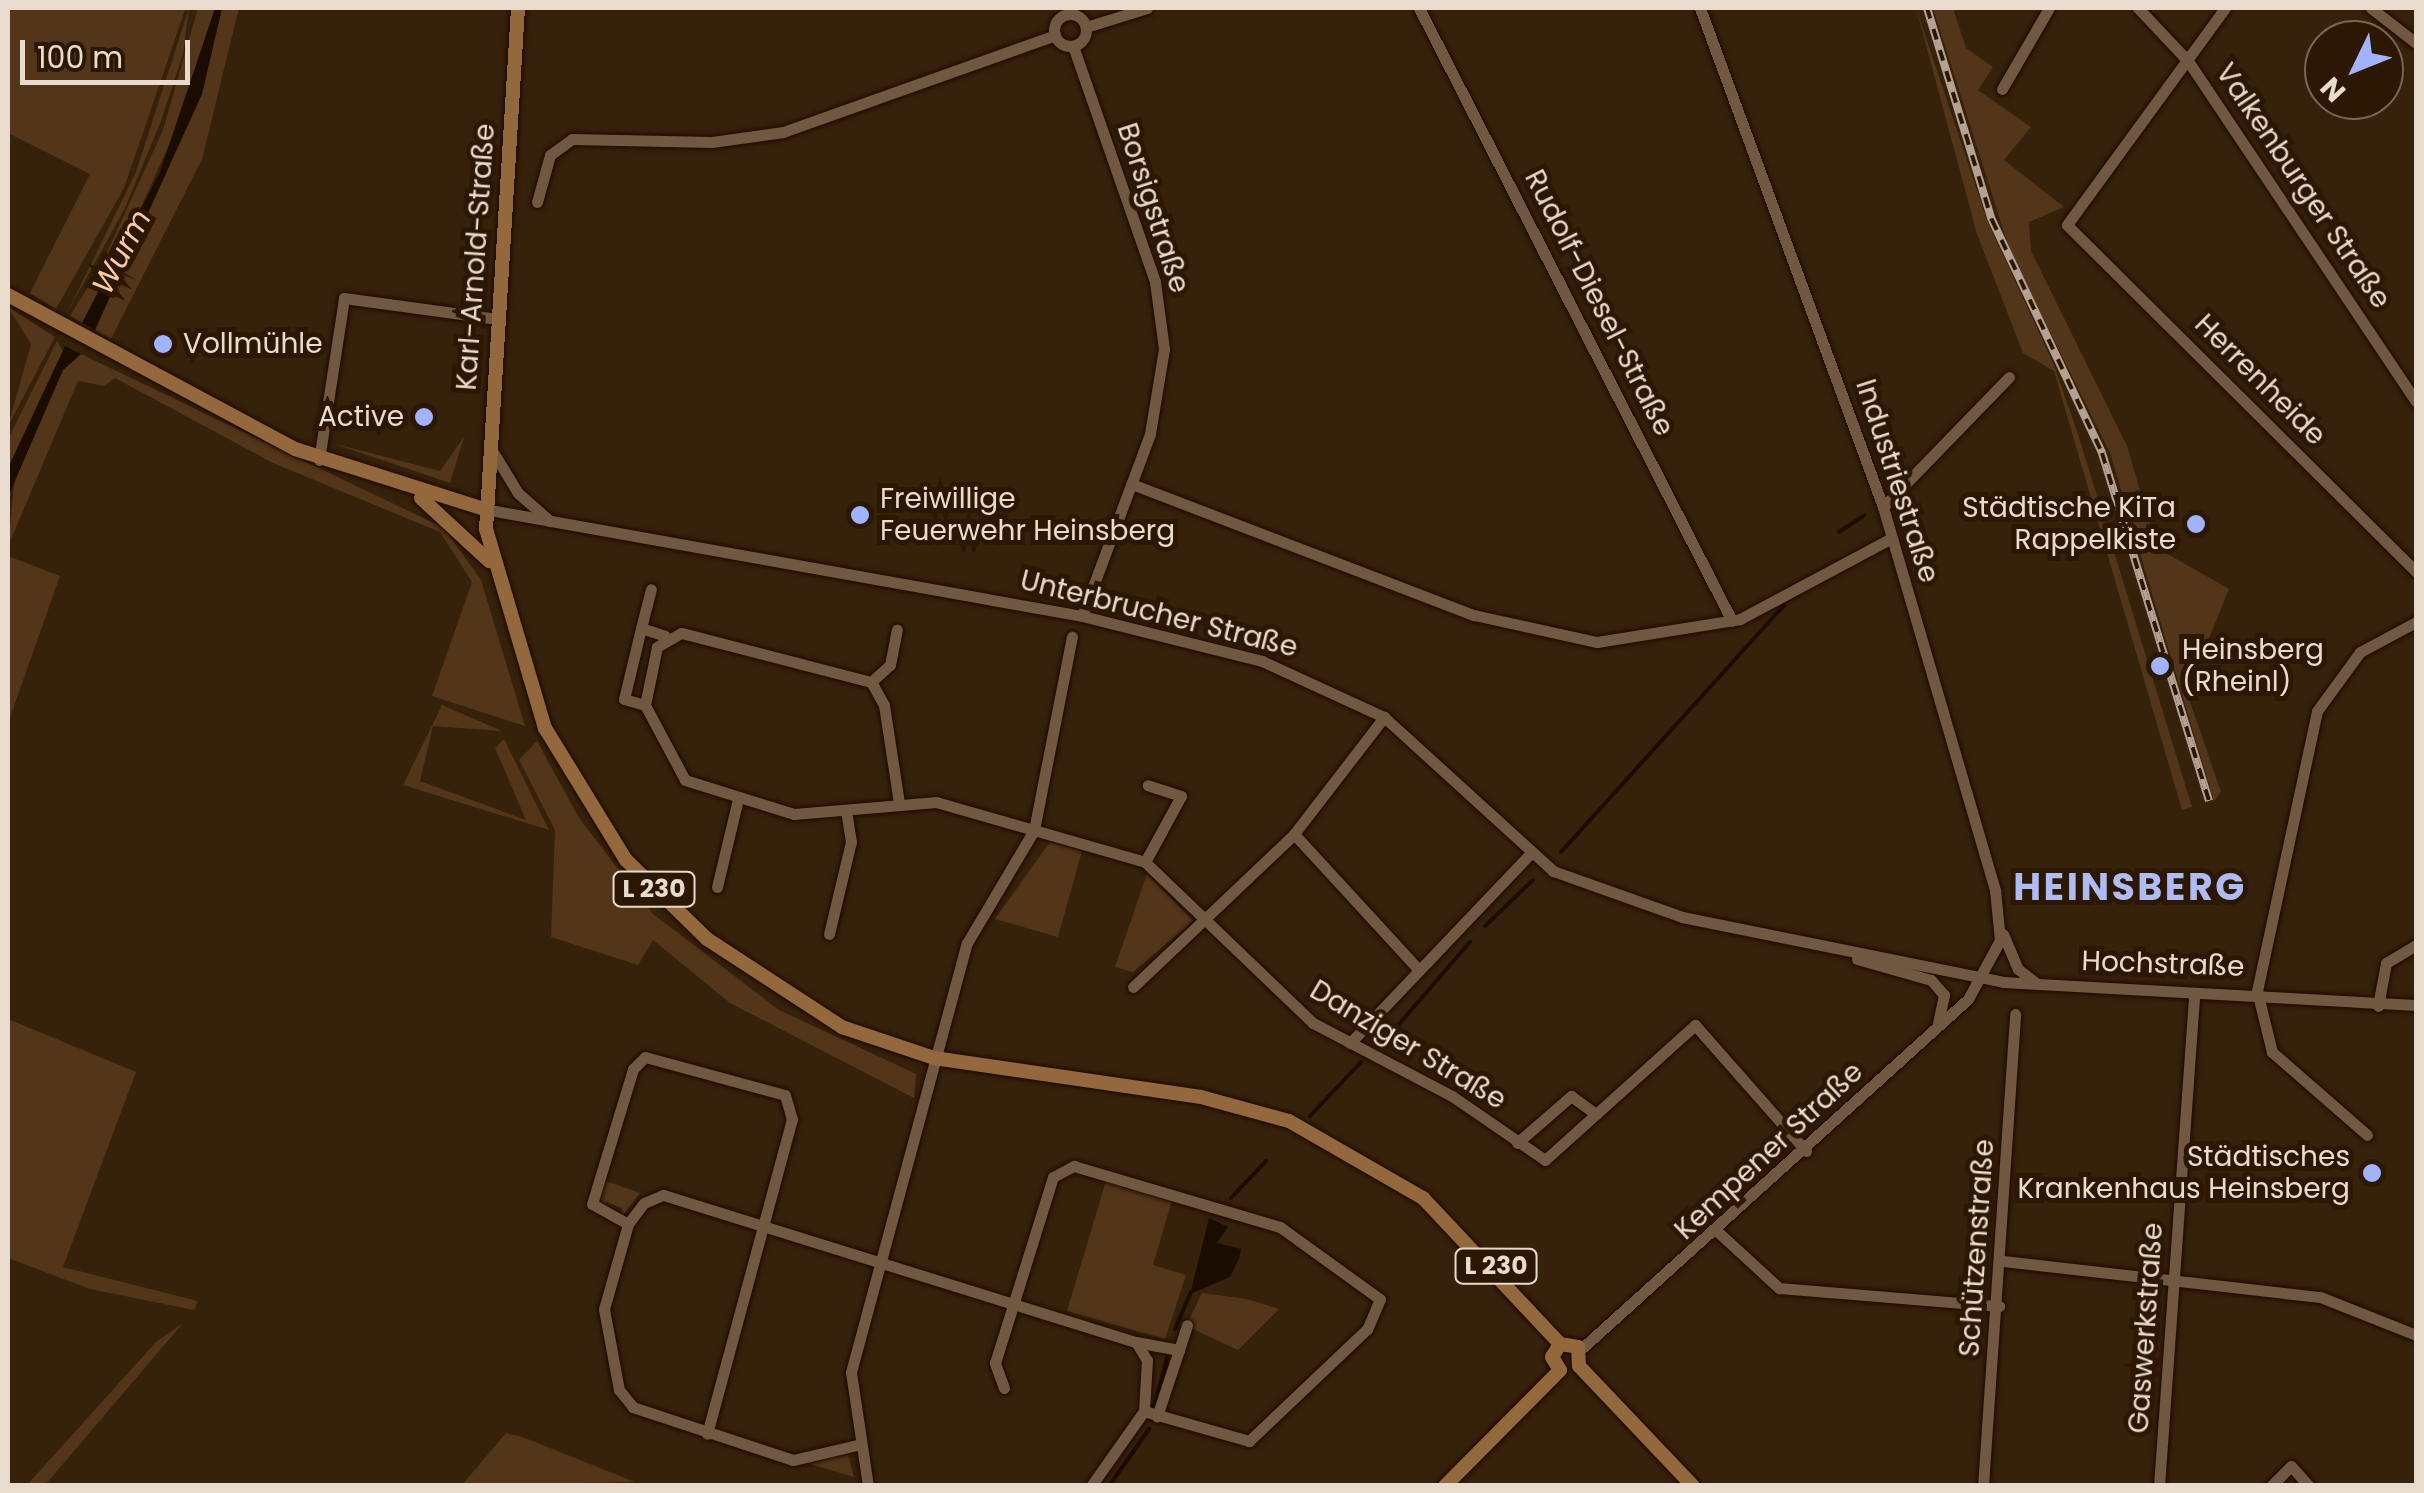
<!DOCTYPE html>
<html>
<head>
<meta charset="utf-8">
<style>
  body { margin:0 }
  #map { position:relative; width:2424px; height:1493px; overflow:hidden; background:#36210b; font-family:Poppins,sans-serif }
  div>[style] { position:absolute }
  [style*='--x'] { left:calc(var(--x)*1px); top:calc(var(--y)*1px); width:calc(var(--w)*1px); rotate:calc(var(--a)*1deg) }
  .green>* { inset:0; background:#533619 }
  .water>* { inset:0; background:#1b0c01 }
  .stream>* { height:4px; margin:-2px; padding:0 2px; transform-origin:2px; border-radius:2px; background:#1b0c01 }
  .roads { filter:drop-shadow(0 0 2px #1d0900) drop-shadow(0 0 2px #1d0900) }
  .minor>* { height:11px; margin:-5.5px; padding:0 5.5px; transform-origin:5.5px; border-radius:5.5px; background:#705841 }
  .minor>.ring { margin:-5.5px; padding:0; box-sizing:content-box; background:none; border:11px solid #705841; border-radius:50% }
  .major>* { height:14px; margin:-7px; padding:0 7px; transform-origin:7px; border-radius:7px; background:#94683d }
  .rail>* { height:8px; margin-top:-4px; transform-origin:0; background:repeating-linear-gradient(90deg,#2c1703 0 11px,#b3a293 0 22px); box-sizing:border-box; border-block:2px solid #b3a293 }
  .dots>* { width:28px; height:28px; translate:-50% -50%; box-sizing:border-box; border:5px solid #2c1703; border-radius:50% }
  span { translate:-50% -50%; white-space:nowrap; text-align:center; line-height:1.15; -webkit-text-stroke:10px #2c1703; paint-order:stroke }
  .shield-label span { padding:2px 8px; background:#2c1703; border:2px solid; border-radius:8px; -webkit-text-stroke-width:0 }
  .shield-label { font-size:25px; color:#eadbcf; font-weight:700 }
  .street-label { font-size:28px; color:#eadbcf }
  .poi-label { font-size:28px; color:#eadbcf }
  .left { translate:0 -50%; text-align:left }
  .right { translate:-100% -50%; text-align:right }
  .water-label { font-size:30px; color:#f8cca5; font-style:italic }
  .district-label { font-size:38px; color:#aebcf3; font-weight:700; letter-spacing:2.5px }
  .frame { position:absolute; inset:0; border:10px solid #eadbcf; pointer-events:none }
  .north { position:absolute; left:2304px; top:20px; width:100px; height:100px; box-sizing:border-box; background:#2c1703; border:2px solid #786555; border-radius:50%; rotate:227deg; font-size:28px; font-weight:700; line-height:40px; text-align:center; color:#eadbcf }
  .north::after { content:''; display:block; margin:auto; width:35px; height:45px; background:#a1b3fd; clip-path:polygon(50% 0,100% 100%,50% 72%,0 100%) }
  .scale { position:absolute; left:20px; top:40px; width:170px; height:45px; box-sizing:border-box; border:5px solid #eadbcf; border-top:0; padding-left:12px; font-size:30px; line-height:35px; white-space:nowrap; color:#eadbcf; -webkit-text-stroke:8px #2c1703; paint-order:stroke }
</style>
</head>
<body>
<div id="map">
  <div class="green">
    <i style="clip-path:polygon(8px 8px,185px 10px,124px 188px,56px 309px,30px 293px,90px 174px,8px 133px)"></i>
    <i style="clip-path:polygon(189px 8px,183px 54px,161px 121px,125px 208px,66px 315px,136px 172px)"></i>
    <i style="clip-path:polygon(198px 8px,215px 8px,187px 105px,114px 267px,103px 261px,163px 130px)"></i>
    <i style="clip-path:polygon(222px 8px,239px 8px,202px 159px,111px 339px,95px 330px,118px 274px,137px 280px,120px 270px,202px 94px)"></i>
    <i style="clip-path:polygon(1916px 8px,1987px 220px,2054px 365px,2078px 434px,2192px 807px,2182px 810px,2054px 371px,2023px 353px,1977px 234px)"></i>
    <i style="clip-path:polygon(1933px 8px,1953px 8px,1966px 48px,1993px 67px,1978px 90px,2031px 127px,2004px 160px,2064px 207px,2029px 222px,2031px 251px,2127px 446px,2157px 548px,2229px 589px,2187px 693px,2221px 792px,2214px 801px,2110px 453px,2010px 251px)"></i>
    <i style="clip-path:polygon(102px 264px,113px 270px,82px 323px,70px 316px)"></i>
    <i style="clip-path:polygon(8px 307px,55px 337px,8px 426px,31px 344px)"></i>
    <i style="clip-path:polygon(57px 341px,64px 353px,8px 468px,8px 439px)"></i>
    <i style="clip-path:polygon(81px 354px,444px 528px,481px 580px,525px 726px,432px 696px,472px 582px,440px 532px,273px 463px,115px 378px,104px 386px,78px 381px,8px 546px,15px 475px,63px 370px)"></i>
    <i style="clip-path:polygon(464px 437px,450px 483px,335px 444px,440px 471px)"></i>
    <i style="clip-path:polygon(8px 556px,60px 576px,8px 723px)"></i>
    <i style="clip-path:polygon(442px 705px,502px 731px,433px 726px,420px 781px,526px 820px,495px 748px,504px 739px,549px 830px,403px 785px)"></i>
    <i style="clip-path:polygon(537px 741px,579px 818px,653px 914px,779px 1010px,916px 1074px,914px 1098px,730px 1003px,653px 940px,638px 965px,551px 937px,555px 830px,519px 760px)"></i>
    <i style="clip-path:polygon(1050px 842px,1082px 851px,1058px 937px,995px 919px)"></i>
    <i style="clip-path:polygon(1147px 874px,1193px 921px,1133px 972px,1115px 967px)"></i>
    <i style="clip-path:polygon(8px 1019px,136px 1072px,63px 1267px,198px 1301px,194px 1310px,90px 1289px,8px 1258px)"></i>
    <i style="clip-path:polygon(606px 1181px,640px 1193px,622px 1216px,622px 1208px,606px 1202px,603px 1211px,597px 1202px)"></i>
    <i style="clip-path:polygon(1106px 1181px,1172px 1200px,1153px 1265px,1186px 1275px,1165px 1339px,1067px 1311px)"></i>
    <i style="clip-path:polygon(1202px 1293px,1247px 1299px,1279px 1309px,1238px 1350px,1186px 1326px)"></i>
    <i style="clip-path:polygon(183px 1323px,45px 1485px,27px 1485px,156px 1342px)"></i>
    <i style="clip-path:polygon(506px 1433px,525px 1438px,635px 1482px,462px 1485px)"></i>
    <i style="clip-path:polygon(848px 1455px,854px 1477px,807px 1463px,842px 1454px)"></i>
  </div>
  <div class="water">
    <i style="clip-path:polygon(215px 8px,222px 8px,202px 94px,95px 330px,82px 323px,160px 172px)"></i>
    <i style="clip-path:polygon(65px 346px,81px 354px,63px 370px,8px 497px,8px 468px)"></i>
    <i style="clip-path:polygon(1209px 1218px,1228px 1227px,1217px 1243px,1241px 1249px,1239px 1259px,1230px 1277px,1190px 1294px)"></i>
  </div>
  <div class="stream">
    <i style="--x:1839;--y:532;--w:30;--a:-33"></i>
    <i style="--x:1561;--y:852;--w:333;--a:-47.9"></i>
    <i style="--x:1485;--y:926;--w:66;--a:-43.8"></i>
    <i style="--x:1381;--y:1045;--w:136;--a:-49.2"></i>
    <i style="--x:1310;--y:1116;--w:74;--a:-46.6"></i>
    <i style="--x:1231;--y:1198;--w:51;--a:-46.6"></i>
    <i style="--x:1175;--y:1329;--w:40;--a:-66.6"></i>
    <i style="--x:1155;--y:1405;--w:49;--a:-75.7"></i>
    <i style="--x:1109;--y:1486;--w:70;--a:-54.9"></i>
  </div>
  <div class="roads">
    <div class="minor">
      <i style="--x:1419;--y:8;--w:688;--a:62.95"></i>
      <i style="--x:2138;--y:8;--w:73;--a:46.7"></i>
      <i style="--x:2188;--y:61;--w:409;--a:56.2"></i>
      <i style="--x:2225;--y:8;--w:268;--a:126.1"></i>
      <i style="--x:2067;--y:225;--w:492;--a:44.8"></i>
      <i style="--x:2371;--y:8;--w:57;--a:37.9"></i>
      <i class="ring" style="left:1054px;top:14px;width:21px;height:21px"></i>
      <i style="--x:1086;--y:27;--w:64;--a:-17.3"></i>
      <i style="--x:1073;--y:46;--w:250;--a:70.8"></i>
      <i style="--x:1155;--y:282;--w:68;--a:82.3"></i>
      <i style="--x:1164;--y:349;--w:86;--a:99.4"></i>
      <i style="--x:1150;--y:434;--w:194;--a:110.5"></i>
      <i style="--x:2002;--y:89;--w:94;--a:-59.9"></i>
      <i style="--x:537;--y:202;--w:49;--a:-74.5"></i>
      <i style="--x:550;--y:155;--w:27;--a:-36"></i>
      <i style="--x:572;--y:139;--w:140;--a:1.2"></i>
      <i style="--x:712;--y:142;--w:72;--a:-8"></i>
      <i style="--x:783;--y:132;--w:289;--a:-19.6"></i>
      <i style="--x:490;--y:447;--w:54;--a:58.7"></i>
      <i style="--x:518;--y:493;--w:43;--a:41.2"></i>
      <i style="--x:319;--y:460;--w:164;--a:-81.2"></i>
      <i style="--x:344;--y:298;--w:155;--a:7.8"></i>
      <i style="--x:1132;--y:484;--w:366;--a:21"></i>
      <i style="--x:1474;--y:615;--w:126;--a:12.4"></i>
      <i style="--x:1597;--y:642;--w:145;--a:-9.1"></i>
      <i style="--x:1740;--y:619;--w:172;--a:-28.1"></i>
      <i style="--x:1883;--y:507;--w:181;--a:-45.9"></i>
      <i style="--x:484;--y:509;--w:607;--a:10.14"></i>
      <i style="--x:1082;--y:616;--w:186;--a:14"></i>
      <i style="--x:1262;--y:661;--w:134;--a:24.7"></i>
      <i style="--x:1384;--y:717;--w:229;--a:42.3"></i>
      <i style="--x:1553;--y:871;--w:137;--a:19.6"></i>
      <i style="--x:1682;--y:917;--w:328;--a:11.4"></i>
      <i style="--x:2003;--y:982;--w:414;--a:3.2"></i>
      <i style="--x:641;--y:628;--w:40;--a:-75.6"></i>
      <i style="--x:871;--y:682;--w:25;--a:-42"></i>
      <i style="--x:890;--y:665;--w:36;--a:-79"></i>
      <i style="--x:645;--y:705;--w:22;--a:-164"></i>
      <i style="--x:624;--y:699;--w:73;--a:-76.5"></i>
      <i style="--x:641;--y:628;--w:25;--a:18"></i>
      <i style="--x:899;--y:803;--w:99;--a:-98.7"></i>
      <i style="--x:884;--y:705;--w:26;--a:-119"></i>
      <i style="--x:871;--y:682;--w:196;--a:-165.5"></i>
      <i style="--x:681;--y:633;--w:28;--a:150"></i>
      <i style="--x:657;--y:647;--w:59;--a:101.7"></i>
      <i style="--x:645;--y:705;--w:85;--a:61.9"></i>
      <i style="--x:685;--y:780;--w:114;--a:17.3"></i>
      <i style="--x:794;--y:814;--w:143;--a:-4.8"></i>
      <i style="--x:936;--y:802;--w:217;--a:16"></i>
      <i style="--x:1145;--y:862;--w:233;--a:43.8"></i>
      <i style="--x:1313;--y:1023;--w:157;--a:27.7"></i>
      <i style="--x:1452;--y:1096;--w:113;--a:34.5"></i>
      <i style="--x:1545;--y:1160;--w:202;--a:-42"></i>
      <i style="--x:1695;--y:1025;--w:168;--a:48.6"></i>
      <i style="--x:1294;--y:834;--w:148;--a:-52.4"></i>
      <i style="--x:1145;--y:862;--w:75;--a:-61.4"></i>
      <i style="--x:1181;--y:796;--w:35;--a:-162"></i>
      <i style="--x:717;--y:887;--w:90;--a:-76.6"></i>
      <i style="--x:829;--y:934;--w:95;--a:-76.6"></i>
      <i style="--x:851;--y:842;--w:32;--a:-99"></i>
      <i style="--x:2003;--y:934;--w:38;--a:67"></i>
      <i style="--x:2018;--y:969;--w:23;--a:38"></i>
      <i style="--x:1857;--y:959;--w:77;--a:15.8"></i>
      <i style="--x:1931;--y:980;--w:20;--a:49"></i>
      <i style="--x:1944;--y:995;--w:29;--a:102"></i>
      <i style="--x:1133;--y:987;--w:222;--a:-43.5"></i>
      <i style="--x:1294;--y:834;--w:185;--a:47.4"></i>
      <i style="--x:2257;--y:991;--w:286;--a:-77.9"></i>
      <i style="--x:2317;--y:711;--w:73;--a:-53.9"></i>
      <i style="--x:2360;--y:652;--w:64;--a:-28.2"></i>
      <i style="--x:2257;--y:991;--w:63;--a:76.2"></i>
      <i style="--x:2272;--y:1052;--w:126;--a:41.1"></i>
      <i style="--x:2378;--y:1006;--w:44;--a:-79.5"></i>
      <i style="--x:2386;--y:963;--w:35;--a:-31"></i>
      <i style="--x:1350;--y:1043;--w:261;--a:-46.4"></i>
      <i style="--x:1517;--y:1143;--w:72;--a:-41"></i>
      <i style="--x:1571;--y:1096;--w:31;--a:36"></i>
      <i style="--x:628;--y:1224;--w:41;--a:-150.9"></i>
      <i style="--x:592;--y:1204;--w:141;--a:-73.1"></i>
      <i style="--x:633;--y:1069;--w:17;--a:-45"></i>
      <i style="--x:645;--y:1057;--w:145;--a:15.2"></i>
      <i style="--x:785;--y:1095;--w:25;--a:74"></i>
      <i style="--x:792;--y:1119;--w:326;--a:105.1"></i>
      <i style="--x:1718;--y:1232;--w:83;--a:42.6"></i>
      <i style="--x:1779;--y:1288;--w:221;--a:4.7"></i>
      <i style="--x:2003;--y:1261;--w:319;--a:6.5"></i>
      <i style="--x:2320;--y:1297;--w:103;--a:21.6"></i>
      <i style="--x:1136;--y:1342;--w:44;--a:10.5"></i>
      <i style="--x:1179;--y:1350;--w:70;--a:108.4"></i>
      <i style="--x:1179;--y:1350;--w:26;--a:-72"></i>
      <i style="--x:1580;--y:1350;--w:523;--a:-42.13"></i>
      <i style="--x:1968;--y:999;--w:67;--a:-61.5"></i>
      <i style="--x:2000;--y:940;--w:50;--a:-95.7"></i>
      <i style="--x:1995;--y:890;--w:399;--a:-106.3"></i>
      <i style="--x:1883;--y:507;--w:531;--a:-110.14"></i>
      <i style="--x:1004;--y:1388;--w:27;--a:-110"></i>
      <i style="--x:995;--y:1363;--w:195;--a:-72.7"></i>
      <i style="--x:1053;--y:1177;--w:24;--a:-28"></i>
      <i style="--x:1074;--y:1166;--w:215;--a:16.5"></i>
      <i style="--x:1280;--y:1227;--w:123;--a:35.8"></i>
      <i style="--x:1380;--y:1299;--w:33;--a:113"></i>
      <i style="--x:1367;--y:1329;--w:163;--a:136.5"></i>
      <i style="--x:1249;--y:1441;--w:109;--a:-164.1"></i>
      <i style="--x:857;--y:1445;--w:66;--a:166.8"></i>
      <i style="--x:793;--y:1460;--w:169;--a:-161.7"></i>
      <i style="--x:633;--y:1407;--w:22;--a:-129"></i>
      <i style="--x:619;--y:1390;--w:82;--a:-100.5"></i>
      <i style="--x:604;--y:1309;--w:88;--a:-74.2"></i>
      <i style="--x:628;--y:1224;--w:26;--a:-53"></i>
      <i style="--x:644;--y:1203;--w:21;--a:-23"></i>
      <i style="--x:663;--y:1195;--w:495;--a:17.3"></i>
      <i style="--x:1136;--y:1342;--w:21;--a:59"></i>
      <i style="--x:1147;--y:1360;--w:51;--a:93.4"></i>
      <i style="--x:1144;--y:1411;--w:92;--a:125.2"></i>
      <i style="--x:868;--y:1486;--w:115;--a:-98.5"></i>
      <i style="--x:851;--y:1372;--w:444;--a:-74.9"></i>
      <i style="--x:967;--y:943;--w:131;--a:-59.3"></i>
      <i style="--x:1034;--y:830;--w:197;--a:-78.9"></i>
      <i style="--x:1983;--y:1486;--w:473;--a:-86.1"></i>
      <i style="--x:2159;--y:1486;--w:493;--a:-85.9"></i>
      <i style="--x:2271;--y:1486;--w:28;--a:-45"></i>
      <i style="--x:2291;--y:1466;--w:27;--a:48"></i>
    </div>
    <div class="major">
      <i style="--x:518;--y:8;--w:522;--a:93.51"></i>
      <i style="--x:486;--y:529;--w:208;--a:73.5"></i>
      <i style="--x:545;--y:728;--w:155;--a:58.5"></i>
      <i style="--x:626;--y:860;--w:113;--a:44.3"></i>
      <i style="--x:707;--y:939;--w:161;--a:33.1"></i>
      <i style="--x:842;--y:1027;--w:97;--a:18.6"></i>
      <i style="--x:934;--y:1058;--w:270;--a:8.3"></i>
      <i style="--x:1201;--y:1097;--w:91;--a:15.3"></i>
      <i style="--x:1289;--y:1121;--w:155;--a:29.9"></i>
      <i style="--x:1423;--y:1198;--w:200;--a:46.8"></i>
      <i style="--x:8;--y:295;--w:326;--a:28.2"></i>
      <i style="--x:295;--y:449;--w:198;--a:17.6"></i>
      <i style="--x:421;--y:498;--w:93;--a:42.8"></i>
      <i style="--x:1560;--y:1344;--w:18;--a:9"></i>
      <i style="--x:1578;--y:1347;--w:19;--a:87"></i>
      <i style="--x:1579;--y:1366;--w:166;--a:46.5"></i>
      <i style="--x:1560;--y:1370;--w:15;--a:-122"></i>
      <i style="--x:1552;--y:1357;--w:15;--a:-58"></i>
      <i style="--x:1445;--y:1486;--w:163;--a:-45.2"></i>
    </div>
  </div>
  <div class="rail">
    <i style="--x:1927;--y:8;--w:222;--a:73"></i>
    <i style="--x:1992;--y:220;--w:258;--a:64.7"></i>
    <i style="--x:2102;--y:453;--w:364;--a:72.9"></i>
  </div>
  <div class="dots">
    <i style="left:163px;top:344px;background:#a1b3fd"></i>
    <i style="left:424px;top:417px;background:#a1b3fd"></i>
    <i style="left:860px;top:515px;background:#a1b3fd"></i>
    <i style="left:2196px;top:524px;background:#a1b3fd"></i>
    <i style="left:2160px;top:666px;background:#a1b3fd"></i>
    <i style="left:2372px;top:1173px;background:#a1b3fd"></i>
  </div>
  <div class="shield-label">
    <span style="left:654px;top:889px">L 230</span>
    <span style="left:1496px;top:1266px">L 230</span>
  </div>
  <div class="street-label">
    <span style="left:2303px;top:186px;rotate:56deg">Valkenburger Straße</span>
    <span style="left:1153px;top:208px;rotate:72deg">Borsigstraße</span>
    <span style="left:476px;top:257px;rotate:-86deg">Karl-Arnold-Straße</span>
    <span style="left:1599px;top:303px;rotate:63deg">Rudolf-Diesel-Straße</span>
    <span style="left:2260px;top:380px;rotate:45deg">Herrenheide</span>
    <span style="left:1897px;top:481px;rotate:72deg">Industriestraße</span>
    <span style="left:1159px;top:614px;rotate:14deg">Unterbrucher Straße</span>
    <span style="left:2163px;top:964px;rotate:2deg">Hochstraße</span>
    <span style="left:1408px;top:1045px;rotate:31deg">Danziger Straße</span>
    <span style="left:1769px;top:1151px;rotate:-43deg">Kempener Straße</span>
    <span style="left:1977px;top:1248px;rotate:-86deg">Schützenstraße</span>
    <span style="left:2146px;top:1328px;rotate:-86deg">Gaswerkstraße</span>
  </div>
  <div class="poi-label">
    <span class="left" style="left:183px;top:344px">Vollmühle</span>
    <span class="right" style="left:404px;top:417px">Active</span>
    <span class="left" style="left:880px;top:515px">Freiwillige<br>Feuerwehr Heinsberg</span>
    <span class="right" style="left:2176px;top:524px">Städtische KiTa<br>Rappelkiste</span>
    <span class="left" style="left:2182px;top:666px">Heinsberg<br>(Rheinl)</span>
    <span class="right" style="left:2350px;top:1173px">Städtisches<br>Krankenhaus Heinsberg</span>
  </div>
  <div class="water-label">
    <span style="left:122px;top:252px;rotate:-62deg">Wurm</span>
  </div>
  <div class="district-label">
    <span style="left:2130px;top:887px">HEINSBERG</span>
  </div>
  <div class="frame"></div>
  <div class="north">N</div>
  <div class="scale">100 m</div>
</div>
</body>
</html>
